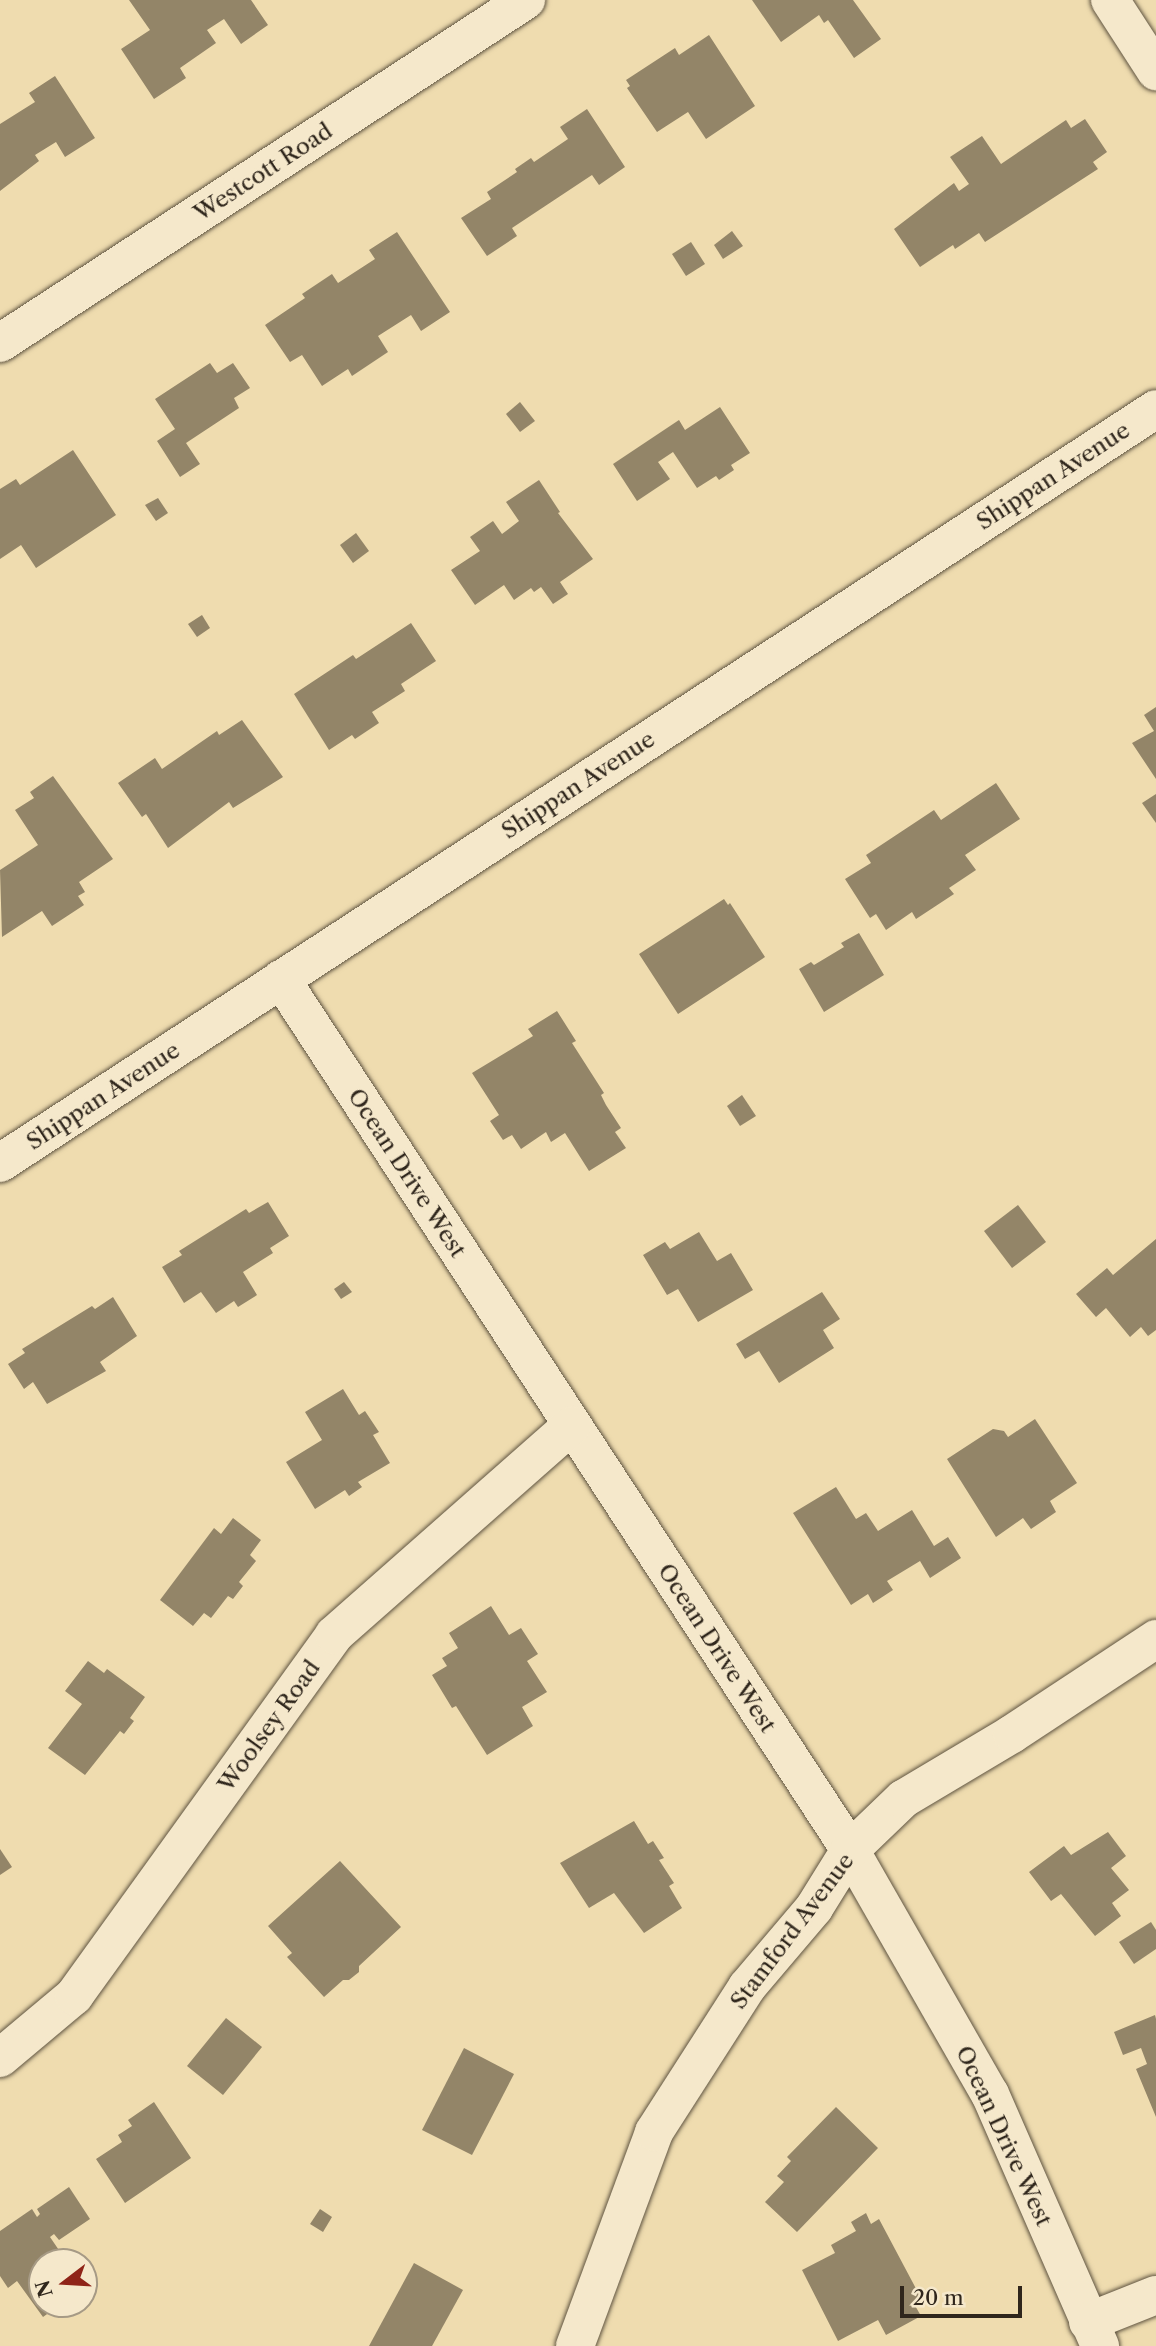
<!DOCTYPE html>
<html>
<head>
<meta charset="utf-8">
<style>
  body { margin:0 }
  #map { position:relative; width:1156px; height:2346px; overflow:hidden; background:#efdcaf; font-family:"Libre Caslon Text",serif }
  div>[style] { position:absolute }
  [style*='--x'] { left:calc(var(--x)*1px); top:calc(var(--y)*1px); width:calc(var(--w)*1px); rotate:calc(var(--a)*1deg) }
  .building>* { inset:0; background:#938568 }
  .roads { filter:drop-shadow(0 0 2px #5f5441) drop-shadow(0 0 2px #5f5441) }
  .minor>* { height:38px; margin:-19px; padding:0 19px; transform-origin:19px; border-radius:19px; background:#f5e8cb }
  span { translate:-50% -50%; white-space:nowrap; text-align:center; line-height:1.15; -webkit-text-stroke:5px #f5e8cb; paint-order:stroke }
  .street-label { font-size:23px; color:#2f261c }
  .north { position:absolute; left:28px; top:2248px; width:70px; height:70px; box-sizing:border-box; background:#f5e8cb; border:2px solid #a69a85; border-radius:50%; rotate:253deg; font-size:19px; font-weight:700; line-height:28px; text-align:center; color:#2f261c }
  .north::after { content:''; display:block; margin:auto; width:24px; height:32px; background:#8f2418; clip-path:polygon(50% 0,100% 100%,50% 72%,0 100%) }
  .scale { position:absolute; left:900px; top:2286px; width:122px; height:32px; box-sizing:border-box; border:4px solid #2f261c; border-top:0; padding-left:9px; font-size:21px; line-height:24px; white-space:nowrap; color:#2f261c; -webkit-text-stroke:5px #f5e8cb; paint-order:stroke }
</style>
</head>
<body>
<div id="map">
  <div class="building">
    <i style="clip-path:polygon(129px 0,251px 0,268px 25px,241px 44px,224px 19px,207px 30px,216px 43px,180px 68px,186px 78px,154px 99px,121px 49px,150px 30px)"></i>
    <i style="clip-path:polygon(752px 0,853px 0,881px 39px,854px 58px,828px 20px,824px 23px,819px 15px,781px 42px)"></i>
    <i style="clip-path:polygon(709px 35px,755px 106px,706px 139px,688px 112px,657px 132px,627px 88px,630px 86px,626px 80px,675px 48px,679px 55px)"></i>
    <i style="clip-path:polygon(55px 76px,95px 138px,65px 157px,56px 142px,35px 155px,39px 161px,0 191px,0 124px,35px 102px,29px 93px)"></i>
    <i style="clip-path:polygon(587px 109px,625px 167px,599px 185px,592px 175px,512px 228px,517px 236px,487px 256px,461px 218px,491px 199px,487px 192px,517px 172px,515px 169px,531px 158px,534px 162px,568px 139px,560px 127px)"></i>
    <i style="clip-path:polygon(1085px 119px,1107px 152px,1093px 162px,1098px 169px,985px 242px,979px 233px,955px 249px,953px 245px,920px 267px,894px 229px,954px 183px,959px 191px,969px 184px,950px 157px,982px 136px,1001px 164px,1066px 120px,1071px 128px)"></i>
    <i style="clip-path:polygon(732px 231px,743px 246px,723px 259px,714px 245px)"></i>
    <i style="clip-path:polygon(397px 232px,450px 312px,421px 331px,411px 315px,378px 336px,388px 352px,352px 376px,348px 369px,322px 386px,302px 355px,290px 362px,265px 325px,305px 298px,302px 294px,332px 274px,338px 283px,375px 259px,369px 250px)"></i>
    <i style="clip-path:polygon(691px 242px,705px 264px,686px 276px,672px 254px)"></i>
    <i style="clip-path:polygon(210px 363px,217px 373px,233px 363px,250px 388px,234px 398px,239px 408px,186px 443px,200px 464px,180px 477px,157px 441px,175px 429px,155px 399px)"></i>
    <i style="clip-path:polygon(520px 402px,535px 421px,520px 432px,506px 414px)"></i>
    <i style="clip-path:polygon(720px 407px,750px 453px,731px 465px,734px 470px,719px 480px,716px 476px,697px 488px,673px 452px,658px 462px,670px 479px,637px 501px,613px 464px,679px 420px,685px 430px)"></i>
    <i style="clip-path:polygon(73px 450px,116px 515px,36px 568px,21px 545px,0 559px,0 489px,16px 479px,20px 485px)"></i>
    <i style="clip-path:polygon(539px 480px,560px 512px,558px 513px,593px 559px,560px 582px,568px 594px,553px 604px,541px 587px,534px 592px,531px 588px,514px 600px,504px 585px,475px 605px,451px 570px,480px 551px,470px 537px,493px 521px,502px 534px,519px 521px,506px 502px)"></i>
    <i style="clip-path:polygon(158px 498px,168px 513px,156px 521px,145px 505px)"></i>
    <i style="clip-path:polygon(356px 533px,369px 551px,353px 563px,340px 545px)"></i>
    <i style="clip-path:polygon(202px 615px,210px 628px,197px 637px,188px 624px)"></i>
    <i style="clip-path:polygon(411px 623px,436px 661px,401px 684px,405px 691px,372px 712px,379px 723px,355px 739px,352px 735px,329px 750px,294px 694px,353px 655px,356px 659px)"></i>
    <i style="clip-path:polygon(1156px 707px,1156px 779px,1132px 743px,1154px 731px,1144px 715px)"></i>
    <i style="clip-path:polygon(242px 720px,283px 777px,233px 808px,229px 802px,168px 848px,146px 814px,142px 817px,118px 783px,155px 758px,162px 769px,217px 731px,219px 735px)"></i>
    <i style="clip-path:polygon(53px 776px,113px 859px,79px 882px,85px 892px,78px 896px,84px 905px,52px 926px,42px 911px,2px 937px,0 870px,38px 845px,15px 810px,34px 798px,30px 792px)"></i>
    <i style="clip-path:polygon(996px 783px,1020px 819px,965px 855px,976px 870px,949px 888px,954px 894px,916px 919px,912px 912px,886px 930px,876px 914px,870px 918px,845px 879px,871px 863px,866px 855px,934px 810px,941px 820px)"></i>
    <i style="clip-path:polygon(1156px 794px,1156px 823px,1142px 803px)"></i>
    <i style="clip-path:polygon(724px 899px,728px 905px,730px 903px,765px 957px,678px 1014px,639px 954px)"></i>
    <i style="clip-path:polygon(859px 933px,884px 975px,824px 1012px,799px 969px,811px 962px,814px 965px,844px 947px,841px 943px)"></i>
    <i style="clip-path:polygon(557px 1011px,576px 1041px,572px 1043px,604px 1093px,601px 1095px,606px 1105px,621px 1128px,615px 1132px,626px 1148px,589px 1171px,565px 1133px,551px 1142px,546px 1132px,521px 1149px,512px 1135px,503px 1140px,490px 1121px,499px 1115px,472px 1073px,533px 1036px,528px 1029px)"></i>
    <i style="clip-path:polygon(742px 1095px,756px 1116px,740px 1126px,727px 1106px)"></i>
    <i style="clip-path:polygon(268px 1202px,289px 1236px,270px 1248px,273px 1253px,243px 1272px,257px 1295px,238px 1307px,234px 1301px,216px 1313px,201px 1292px,184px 1303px,162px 1267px,182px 1255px,179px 1251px,246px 1209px,249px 1213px)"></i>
    <i style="clip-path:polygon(1018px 1205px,1046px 1242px,1012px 1268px,984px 1231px)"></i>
    <i style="clip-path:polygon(699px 1232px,717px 1261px,731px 1253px,753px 1290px,698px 1322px,678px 1289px,667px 1295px,643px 1255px,665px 1242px,670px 1249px)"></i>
    <i style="clip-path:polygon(1156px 1239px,1156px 1330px,1148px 1336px,1141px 1327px,1130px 1337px,1106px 1308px,1096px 1317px,1076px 1294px,1107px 1268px,1113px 1275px)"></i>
    <i style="clip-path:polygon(344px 1282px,352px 1292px,341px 1299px,334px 1289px)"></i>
    <i style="clip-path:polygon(822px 1292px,840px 1319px,823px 1330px,834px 1348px,779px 1383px,759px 1351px,745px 1359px,736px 1344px)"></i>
    <i style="clip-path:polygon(113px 1297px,137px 1336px,100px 1362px,106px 1371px,47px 1404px,33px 1382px,24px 1389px,8px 1364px,25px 1353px,22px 1349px,92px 1306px,95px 1309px)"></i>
    <i style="clip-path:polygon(343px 1389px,359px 1415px,365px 1411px,379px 1432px,373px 1435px,390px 1463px,358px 1482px,362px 1487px,349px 1496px,345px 1490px,315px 1509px,286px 1462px,322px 1440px,305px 1412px)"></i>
    <i style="clip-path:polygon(1035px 1419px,1077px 1483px,1050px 1501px,1056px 1512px,1031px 1529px,1023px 1518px,996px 1537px,947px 1459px,993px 1429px,1004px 1431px,1008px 1437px)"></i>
    <i style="clip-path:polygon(836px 1487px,856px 1519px,866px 1513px,878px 1531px,912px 1510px,934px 1546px,948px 1537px,961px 1558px,930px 1578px,920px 1561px,887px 1581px,893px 1590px,873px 1603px,868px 1594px,851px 1605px,793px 1513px)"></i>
    <i style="clip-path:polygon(233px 1518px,261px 1540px,250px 1555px,256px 1561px,239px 1582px,243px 1586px,233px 1599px,228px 1596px,211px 1618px,204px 1613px,193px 1626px,160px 1600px,214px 1528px,221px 1534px)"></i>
    <i style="clip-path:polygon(491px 1606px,509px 1635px,521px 1628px,538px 1654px,527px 1661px,547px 1692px,522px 1707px,533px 1726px,487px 1755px,456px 1706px,452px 1708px,432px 1675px,447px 1666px,442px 1658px,458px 1648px,449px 1633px)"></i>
    <i style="clip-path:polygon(88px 1661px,104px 1673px,107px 1669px,145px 1697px,130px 1718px,134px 1721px,124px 1734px,120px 1731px,85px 1775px,48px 1748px,82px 1704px,65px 1691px)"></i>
    <i style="clip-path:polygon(634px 1821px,648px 1844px,653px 1841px,664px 1858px,659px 1860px,674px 1883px,669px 1886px,682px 1908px,644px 1933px,614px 1893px,589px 1908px,560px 1863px)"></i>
    <i style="clip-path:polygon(1108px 1832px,1126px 1856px,1111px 1868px,1129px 1890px,1112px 1903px,1121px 1916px,1095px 1936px,1061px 1894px,1051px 1901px,1029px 1872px,1064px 1846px,1071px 1855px)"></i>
    <i style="clip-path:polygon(0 1849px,12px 1867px,0 1875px)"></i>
    <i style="clip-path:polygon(340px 1861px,401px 1927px,359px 1966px,359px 1972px,349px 1980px,343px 1980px,324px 1997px,287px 1957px,292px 1953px,268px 1926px)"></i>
    <i style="clip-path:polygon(1151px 1922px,1156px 1930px,1156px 1949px,1134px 1964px,1119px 1942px)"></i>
    <i style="clip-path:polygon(1155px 2015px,1156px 2019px,1156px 2117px,1136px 2069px,1147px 2064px,1141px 2048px,1123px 2055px,1114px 2032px)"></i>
    <i style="clip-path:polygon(226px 2018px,262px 2047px,223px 2095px,187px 2066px)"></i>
    <i style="clip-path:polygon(464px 2048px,514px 2074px,472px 2155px,422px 2130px)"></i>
    <i style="clip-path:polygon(154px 2102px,191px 2158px,125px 2203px,96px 2159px,122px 2142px,118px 2135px,132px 2126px,128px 2120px)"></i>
    <i style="clip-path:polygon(836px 2107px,878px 2148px,797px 2232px,765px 2202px,784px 2182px,777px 2176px,791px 2161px,787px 2157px)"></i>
    <i style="clip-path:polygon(69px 2187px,90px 2219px,59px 2240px,54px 2234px,50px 2237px,67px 2262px,76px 2255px,81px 2262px,42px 2262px,42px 2304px,61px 2304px,43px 2317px,17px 2281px,8px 2288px,0 2276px,0 2231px,32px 2209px,37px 2217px,40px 2214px,37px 2209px)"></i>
    <i style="clip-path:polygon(320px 2209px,332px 2217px,323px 2232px,310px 2224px)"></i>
    <i style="clip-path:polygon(866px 2213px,871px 2224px,879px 2219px,921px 2298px,913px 2302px,921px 2316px,886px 2335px,878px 2320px,838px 2341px,802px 2270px,835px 2253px,831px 2245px,856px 2231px,851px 2222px)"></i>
    <i style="clip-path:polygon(414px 2263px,463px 2290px,432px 2346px,369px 2346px)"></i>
    <i style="clip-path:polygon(84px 2266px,94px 2280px,84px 2287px)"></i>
  </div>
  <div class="roads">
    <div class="minor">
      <i style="--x:1110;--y:0;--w:85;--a:57.1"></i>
      <i style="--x:0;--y:343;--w:628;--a:-33.11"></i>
      <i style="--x:281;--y:979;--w:1040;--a:56.84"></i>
      <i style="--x:850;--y:1850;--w:281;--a:60.2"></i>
      <i style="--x:990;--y:2094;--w:275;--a:66.4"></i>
      <i style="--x:0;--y:1163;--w:1380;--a:-33.11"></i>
      <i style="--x:0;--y:2058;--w:97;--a:-40"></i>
      <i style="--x:74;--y:1996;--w:445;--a:-54.2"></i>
      <i style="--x:334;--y:1635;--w:317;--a:-41.4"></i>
      <i style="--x:1088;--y:2322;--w:73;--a:-21.7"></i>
      <i style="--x:575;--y:2346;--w:228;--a:-69.7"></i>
      <i style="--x:654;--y:2132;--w:172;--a:-57.3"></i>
      <i style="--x:747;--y:1987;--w:104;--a:-49.7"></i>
      <i style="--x:814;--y:1908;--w:68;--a:-58.2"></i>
      <i style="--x:850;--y:1850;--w:74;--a:-43.9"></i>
      <i style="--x:903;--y:1799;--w:127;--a:-30.8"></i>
      <i style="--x:1012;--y:1734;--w:173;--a:-33.4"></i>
    </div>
  </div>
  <div class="street-label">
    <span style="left:263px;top:172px;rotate:-33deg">Westcott Road</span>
    <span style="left:1053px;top:476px;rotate:-33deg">Shippan Avenue</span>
    <span style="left:578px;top:785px;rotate:-33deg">Shippan Avenue</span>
    <span style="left:103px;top:1096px;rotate:-33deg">Shippan Avenue</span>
    <span style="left:407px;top:1173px;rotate:57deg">Ocean Drive West</span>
    <span style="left:717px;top:1648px;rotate:57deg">Ocean Drive West</span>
    <span style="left:269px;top:1726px;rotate:-54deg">Woolsey Road</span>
    <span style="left:792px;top:1931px;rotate:-53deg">Stamford Avenue</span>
    <span style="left:1004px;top:2136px;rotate:65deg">Ocean Drive West</span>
  </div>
  <div class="north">N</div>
  <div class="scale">20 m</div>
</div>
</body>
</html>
